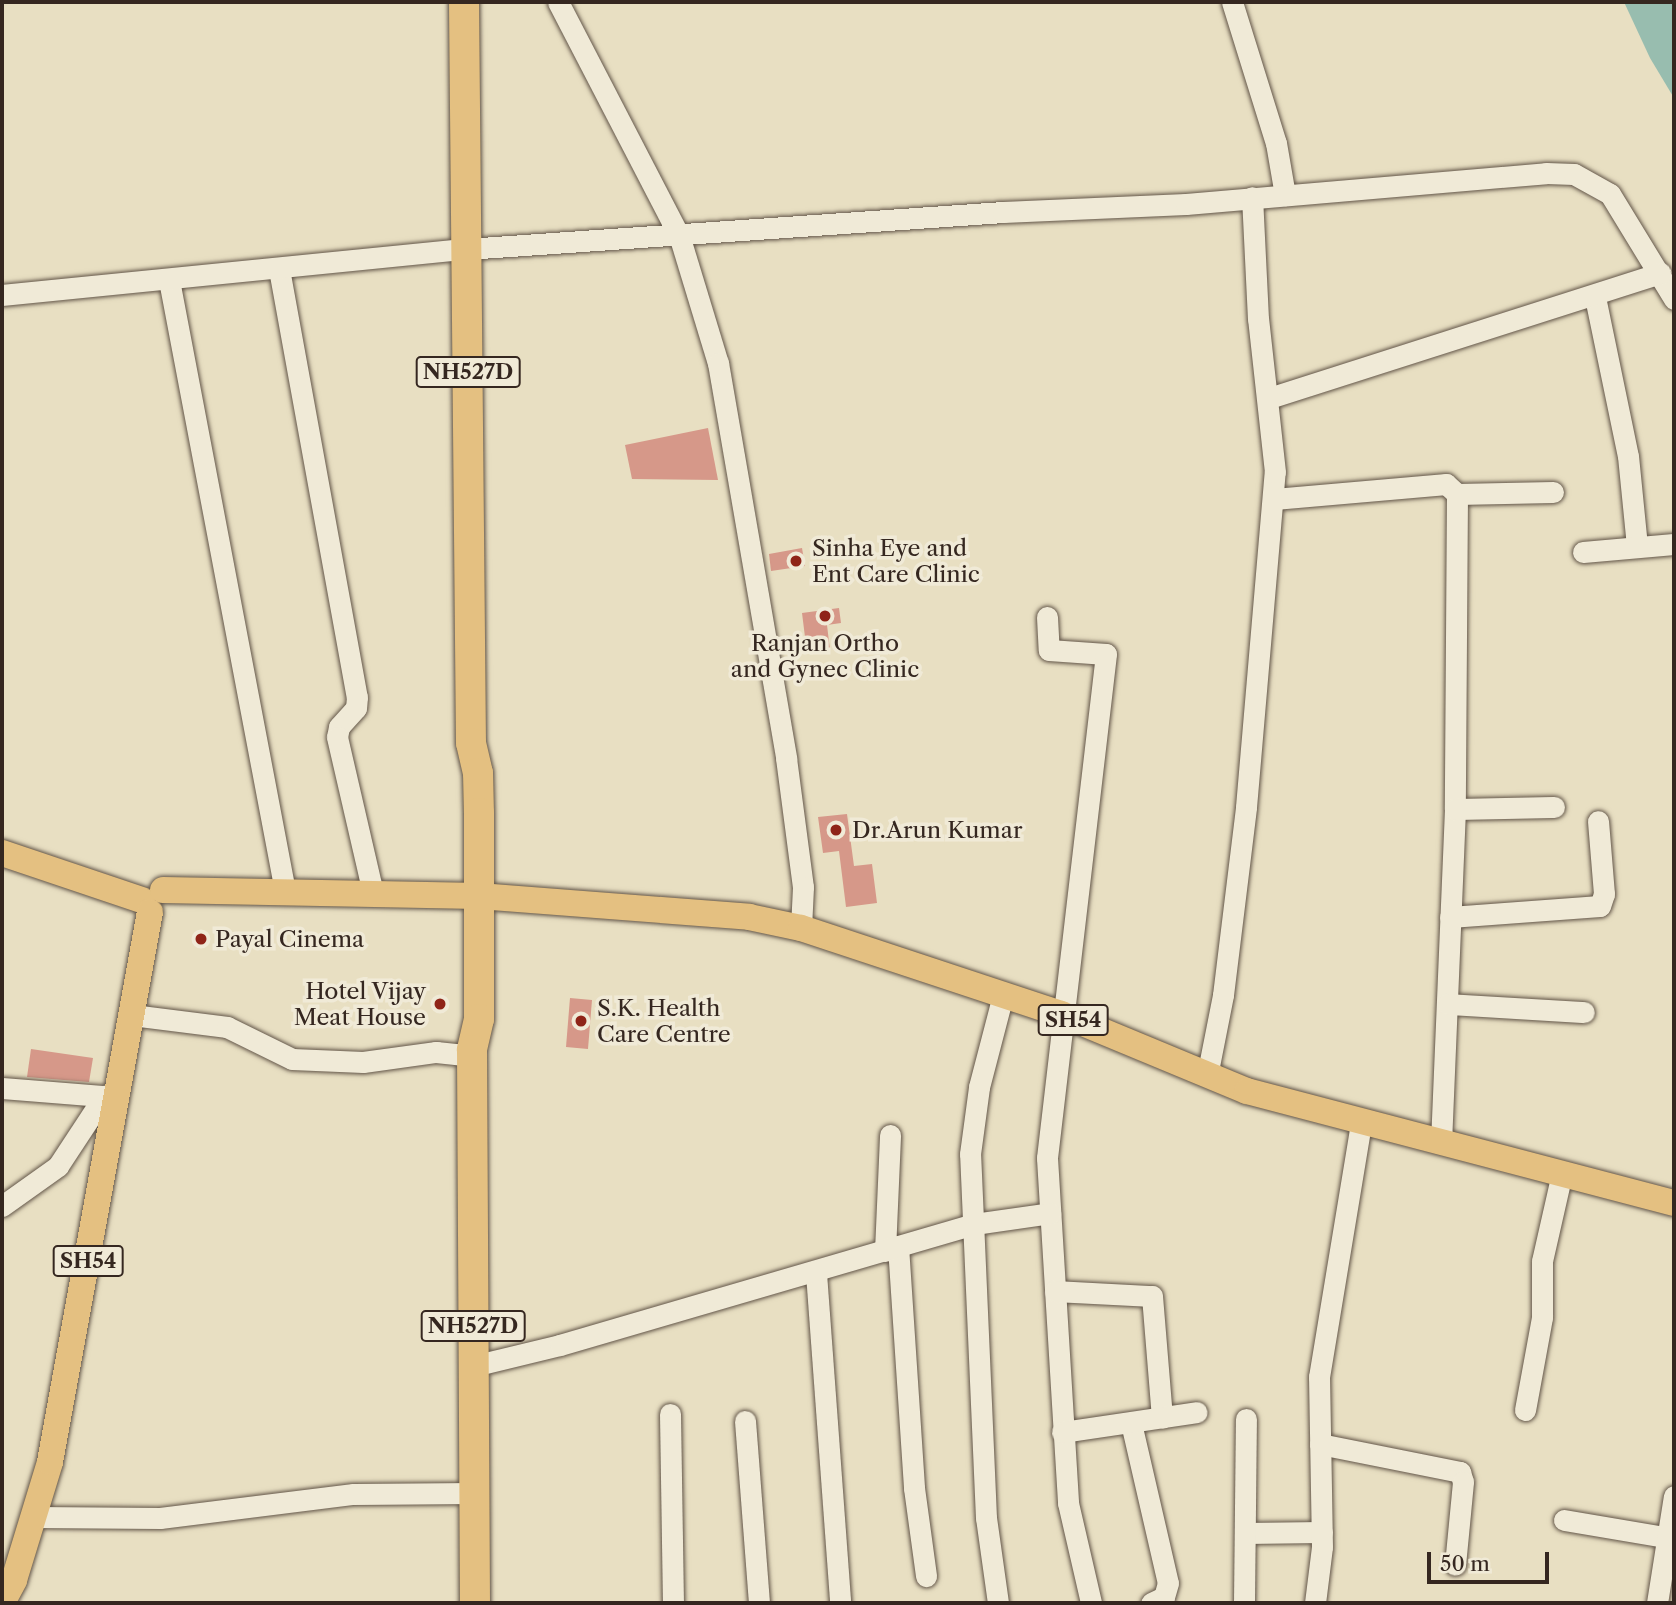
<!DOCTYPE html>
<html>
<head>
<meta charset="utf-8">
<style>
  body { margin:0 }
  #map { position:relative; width:1676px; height:1605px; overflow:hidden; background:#e8dfc2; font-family:"Libre Caslon Text",serif }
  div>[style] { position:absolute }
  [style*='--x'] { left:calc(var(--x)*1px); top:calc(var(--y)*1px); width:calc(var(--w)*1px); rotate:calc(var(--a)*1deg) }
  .water>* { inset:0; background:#98bdaf }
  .building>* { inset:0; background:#d69889 }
  .roads { filter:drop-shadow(0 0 2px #625548) drop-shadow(0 0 2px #625548) }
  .minor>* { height:21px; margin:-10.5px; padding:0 10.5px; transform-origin:10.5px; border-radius:10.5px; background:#f0ead7 }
  .major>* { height:26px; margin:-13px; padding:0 13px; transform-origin:13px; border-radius:13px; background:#e4c081 }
  .highway>* { height:30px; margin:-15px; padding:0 15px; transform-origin:15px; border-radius:15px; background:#e4c081 }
  .dots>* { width:19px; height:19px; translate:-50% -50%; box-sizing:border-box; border:4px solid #f0ead7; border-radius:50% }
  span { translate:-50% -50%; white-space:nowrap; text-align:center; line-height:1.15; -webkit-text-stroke:7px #f0ead7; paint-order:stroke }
  .shield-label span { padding:2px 5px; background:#f0ead7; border:2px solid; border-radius:5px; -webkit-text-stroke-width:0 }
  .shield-label { font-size:21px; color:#352720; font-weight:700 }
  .poi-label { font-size:23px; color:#352720 }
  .left { translate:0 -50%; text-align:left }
  .right { translate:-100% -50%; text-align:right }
  .frame { position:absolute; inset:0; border:4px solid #352720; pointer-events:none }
  .scale { position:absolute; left:1427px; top:1552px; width:122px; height:32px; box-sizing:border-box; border:4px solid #352720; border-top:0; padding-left:9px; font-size:21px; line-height:24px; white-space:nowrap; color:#352720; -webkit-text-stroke:5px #f0ead7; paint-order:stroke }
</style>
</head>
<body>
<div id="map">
  <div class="water">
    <i style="clip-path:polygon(1624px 2px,1674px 2px,1674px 98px,1650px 58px)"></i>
  </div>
  <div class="building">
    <i style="clip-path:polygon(708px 428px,718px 480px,632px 479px,625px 445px)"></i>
    <i style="clip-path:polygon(802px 548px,805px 566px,771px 571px,769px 554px)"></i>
    <i style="clip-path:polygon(839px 608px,841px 623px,827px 625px,830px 650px,807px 653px,802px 613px)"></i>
    <i style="clip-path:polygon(847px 814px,854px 866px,872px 864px,877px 903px,846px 907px,839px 851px,823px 853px,818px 817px)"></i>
    <i style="clip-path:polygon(570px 998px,592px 1000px,588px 1049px,566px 1047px)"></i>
    <i style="clip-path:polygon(31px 1049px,93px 1058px,89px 1082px,27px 1077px)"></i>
  </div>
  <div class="roads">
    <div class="minor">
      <i style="--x:558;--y:2;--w:263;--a:62.6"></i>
      <i style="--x:679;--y:235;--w:134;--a:73.1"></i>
      <i style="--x:718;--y:363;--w:401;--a:80.2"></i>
      <i style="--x:786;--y:758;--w:130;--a:82.5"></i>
      <i style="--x:803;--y:887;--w:41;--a:92.8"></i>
      <i style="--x:1232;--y:2;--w:148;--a:72.7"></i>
      <i style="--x:1276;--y:143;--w:53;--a:80.2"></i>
      <i style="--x:279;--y:269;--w:435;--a:79.7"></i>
      <i style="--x:357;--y:697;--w:11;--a:95"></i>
      <i style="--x:356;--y:708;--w:25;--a:132"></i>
      <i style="--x:339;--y:727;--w:10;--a:101"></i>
      <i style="--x:337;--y:737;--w:160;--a:77"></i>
      <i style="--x:169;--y:280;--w:622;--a:79.25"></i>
      <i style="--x:2;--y:295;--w:466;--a:-5.7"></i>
      <i style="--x:466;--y:249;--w:538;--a:-3.94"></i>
      <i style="--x:1003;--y:212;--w:183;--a:-2.5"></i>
      <i style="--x:1186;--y:204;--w:361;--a:-4.9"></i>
      <i style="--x:1546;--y:173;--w:28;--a:2"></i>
      <i style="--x:1574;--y:174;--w:41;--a:29.1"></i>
      <i style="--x:1610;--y:194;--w:123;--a:58.6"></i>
      <i style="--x:1595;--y:297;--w:162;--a:78.3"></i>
      <i style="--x:1628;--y:456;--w:90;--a:84.3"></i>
      <i style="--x:1269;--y:398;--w:411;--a:-17.7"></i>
      <i style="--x:1457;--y:494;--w:96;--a:-1.2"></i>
      <i style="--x:1274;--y:499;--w:173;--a:-5"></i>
      <i style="--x:1446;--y:484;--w:15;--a:42"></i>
      <i style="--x:1457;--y:494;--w:315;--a:90.4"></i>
      <i style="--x:1455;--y:809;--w:334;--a:92.4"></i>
      <i style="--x:1583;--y:552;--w:91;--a:-5"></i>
      <i style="--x:1047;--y:617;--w:33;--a:87"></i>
      <i style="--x:1049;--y:650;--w:57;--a:4"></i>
      <i style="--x:1106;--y:654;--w:507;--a:96.68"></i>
      <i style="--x:1047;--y:1158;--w:346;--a:86.5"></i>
      <i style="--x:1068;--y:1503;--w:103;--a:77"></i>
      <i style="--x:1455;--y:809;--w:99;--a:-1.2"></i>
      <i style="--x:1450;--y:917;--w:150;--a:-4.2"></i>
      <i style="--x:1600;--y:906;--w:13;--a:-72"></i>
      <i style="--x:1604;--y:894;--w:73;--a:-94.7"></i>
      <i style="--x:1448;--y:1004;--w:136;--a:3.4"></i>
      <i style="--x:132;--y:1015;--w:96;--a:7.2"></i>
      <i style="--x:227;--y:1027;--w:72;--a:26.2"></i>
      <i style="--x:292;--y:1059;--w:71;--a:2.4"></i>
      <i style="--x:363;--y:1062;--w:74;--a:-7.8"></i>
      <i style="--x:436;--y:1052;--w:36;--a:6"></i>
      <i style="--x:1207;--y:1076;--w:83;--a:-78.8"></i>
      <i style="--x:1223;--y:995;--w:189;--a:-83"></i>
      <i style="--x:1246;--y:807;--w:336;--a:-85.1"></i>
      <i style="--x:1275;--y:472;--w:154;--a:-96.3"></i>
      <i style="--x:1258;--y:319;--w:122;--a:-92.8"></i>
      <i style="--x:2;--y:1088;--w:113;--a:4.6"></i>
      <i style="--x:2;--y:1206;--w:69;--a:-35.5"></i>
      <i style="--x:58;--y:1166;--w:84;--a:-56.7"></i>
      <i style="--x:898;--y:1246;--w:243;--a:86.2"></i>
      <i style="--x:914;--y:1488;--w:89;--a:82.2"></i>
      <i style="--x:885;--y:1251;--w:116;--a:-87.5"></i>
      <i style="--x:816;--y:1273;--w:331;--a:85.8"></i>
      <i style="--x:1055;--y:1291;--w:97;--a:3"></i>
      <i style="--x:1152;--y:1296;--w:122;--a:85.3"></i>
      <i style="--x:473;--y:1366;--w:89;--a:-13.6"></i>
      <i style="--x:560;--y:1345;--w:431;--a:-16.3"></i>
      <i style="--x:974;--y:1224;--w:77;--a:-8.2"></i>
      <i style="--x:1525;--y:1410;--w:95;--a:-79.6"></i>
      <i style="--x:1542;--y:1317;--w:56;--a:-90"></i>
      <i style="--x:1542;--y:1261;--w:90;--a:-77.2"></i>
      <i style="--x:670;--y:1414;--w:189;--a:89.1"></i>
      <i style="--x:745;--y:1421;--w:183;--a:85.6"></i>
      <i style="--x:1131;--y:1423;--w:164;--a:77"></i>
      <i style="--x:1168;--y:1583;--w:15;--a:106"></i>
      <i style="--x:1164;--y:1597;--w:14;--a:155"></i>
      <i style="--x:1062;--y:1432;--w:136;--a:-8.4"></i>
      <i style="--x:1320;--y:1444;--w:143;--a:11.3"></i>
      <i style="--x:1460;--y:1472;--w:10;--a:73"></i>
      <i style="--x:1463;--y:1482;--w:83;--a:95.5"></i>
      <i style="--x:34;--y:1517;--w:126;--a:0.5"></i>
      <i style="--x:160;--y:1518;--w:195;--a:-7.1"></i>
      <i style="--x:354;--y:1494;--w:121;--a:-0.5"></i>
      <i style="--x:1564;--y:1520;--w:108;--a:9.6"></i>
      <i style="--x:1245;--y:1533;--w:77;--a:-0.7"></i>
      <i style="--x:998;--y:1603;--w:86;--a:-98"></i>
      <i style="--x:986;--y:1518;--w:364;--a:-92.5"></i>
      <i style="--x:970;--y:1154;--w:68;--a:-82.3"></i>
      <i style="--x:979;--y:1087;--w:95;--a:-75.4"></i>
      <i style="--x:1244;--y:1603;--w:184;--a:-89.4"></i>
      <i style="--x:1315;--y:1603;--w:56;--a:-82.9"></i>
      <i style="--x:1322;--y:1547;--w:170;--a:-91"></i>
      <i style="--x:1319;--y:1377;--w:257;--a:-80.6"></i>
      <i style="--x:1657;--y:1603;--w:108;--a:-81"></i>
    </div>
    <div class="major">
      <i style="--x:2;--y:853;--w:148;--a:18.6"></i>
      <i style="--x:163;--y:890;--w:316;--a:1.1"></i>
      <i style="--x:479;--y:896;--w:271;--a:4.4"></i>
      <i style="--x:749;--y:917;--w:53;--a:11.9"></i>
      <i style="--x:801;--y:928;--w:274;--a:18.3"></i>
      <i style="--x:1061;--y:1014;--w:201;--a:22.5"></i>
      <i style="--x:1247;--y:1091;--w:441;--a:14.7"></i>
      <i style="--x:2;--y:1603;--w:26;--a:-62"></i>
      <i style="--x:14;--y:1580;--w:123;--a:-73"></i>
      <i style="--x:50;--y:1462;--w:559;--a:-79.7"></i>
    </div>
    <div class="highway">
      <i style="--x:464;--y:2;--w:741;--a:89.46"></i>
      <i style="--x:471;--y:743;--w:31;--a:77"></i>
      <i style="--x:478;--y:773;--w:40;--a:88.6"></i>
      <i style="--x:479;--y:813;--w:206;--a:90"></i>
      <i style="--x:479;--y:1019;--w:32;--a:103"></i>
      <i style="--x:472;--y:1050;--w:553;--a:89.69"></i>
    </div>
  </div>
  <div class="dots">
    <i style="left:796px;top:561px;background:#8f2418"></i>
    <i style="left:825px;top:616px;background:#8f2418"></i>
    <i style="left:836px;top:830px;background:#8f2418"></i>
    <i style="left:201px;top:939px;background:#8f2418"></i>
    <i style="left:440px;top:1004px;background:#8f2418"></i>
    <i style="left:581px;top:1021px;background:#8f2418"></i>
  </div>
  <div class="shield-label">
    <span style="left:468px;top:372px">NH527D</span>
    <span style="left:1073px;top:1020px">SH54</span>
    <span style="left:88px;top:1261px">SH54</span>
    <span style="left:473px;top:1326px">NH527D</span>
  </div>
  <div class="poi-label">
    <span class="left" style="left:812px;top:561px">Sinha Eye and<br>Ent Care Clinic</span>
    <span style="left:825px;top:656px">Ranjan Ortho<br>and Gynec Clinic</span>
    <span class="left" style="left:852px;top:830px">Dr.Arun Kumar</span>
    <span class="left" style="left:215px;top:939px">Payal Cinema</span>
    <span class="right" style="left:426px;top:1004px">Hotel Vijay<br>Meat House</span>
    <span class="left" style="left:597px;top:1021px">S.K. Health<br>Care Centre</span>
  </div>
  <div class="frame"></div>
  <div class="scale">50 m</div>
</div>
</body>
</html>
